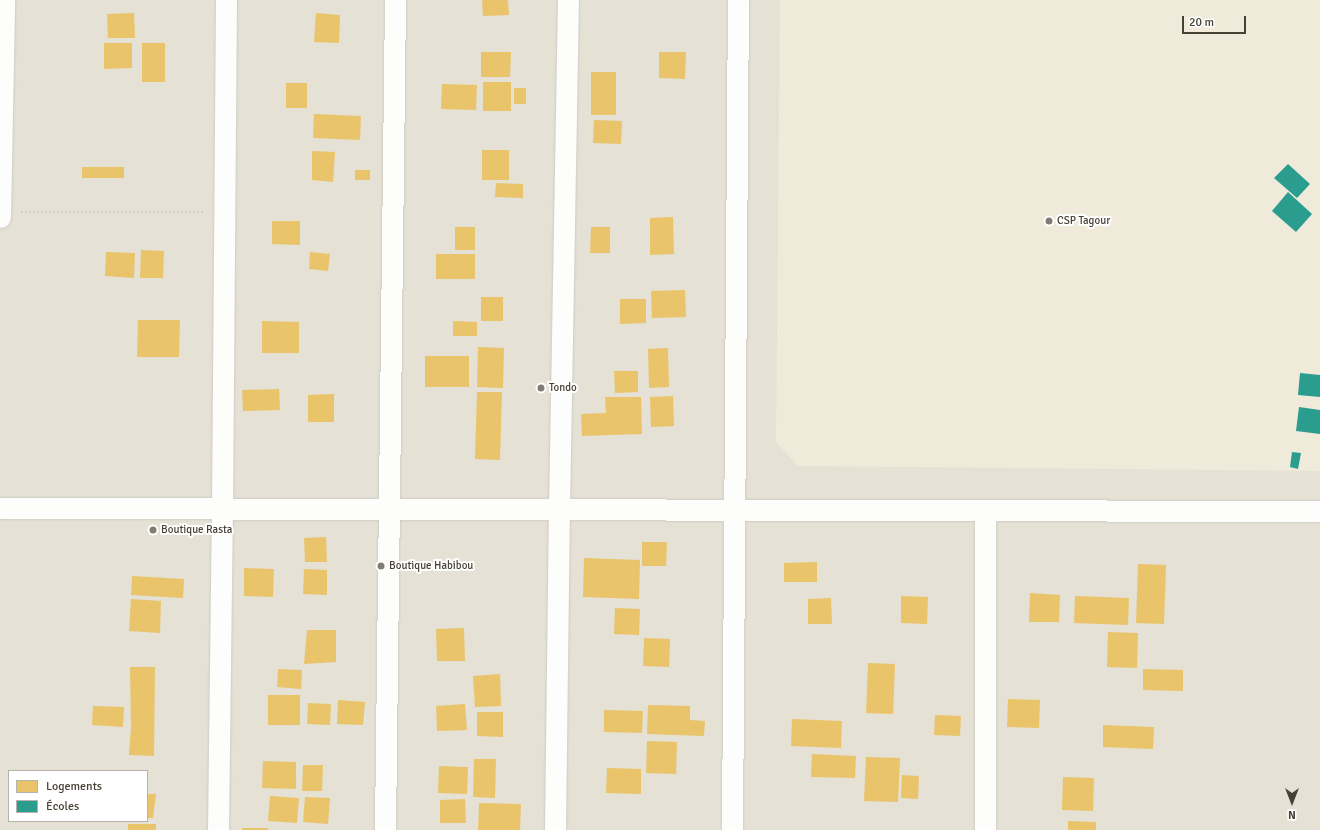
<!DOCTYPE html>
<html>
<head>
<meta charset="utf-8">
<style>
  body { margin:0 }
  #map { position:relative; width:1320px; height:830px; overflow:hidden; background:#f0efe8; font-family:Signika,sans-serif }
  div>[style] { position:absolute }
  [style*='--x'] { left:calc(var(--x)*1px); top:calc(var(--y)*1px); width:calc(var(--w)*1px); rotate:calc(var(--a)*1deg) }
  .residential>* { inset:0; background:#e5e1d5 }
  .education>* { inset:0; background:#efeada }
  .homes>* { inset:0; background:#e9c46a }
  .schools>* { inset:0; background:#2a9d8f }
  .path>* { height:2.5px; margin-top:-1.25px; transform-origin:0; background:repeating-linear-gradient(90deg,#d1cec9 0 2px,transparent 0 4px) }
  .roads { filter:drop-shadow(0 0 1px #cdcbc4) drop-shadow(0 0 1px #cdcbc4) }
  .minor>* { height:21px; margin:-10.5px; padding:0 10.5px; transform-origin:10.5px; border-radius:10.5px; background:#fdfdfc }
  .dots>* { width:11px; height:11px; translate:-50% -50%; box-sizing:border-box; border:2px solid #fff; border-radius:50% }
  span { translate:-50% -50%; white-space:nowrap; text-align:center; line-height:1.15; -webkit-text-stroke:4px #fff; paint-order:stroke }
  .poi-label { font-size:11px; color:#474034 }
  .left { translate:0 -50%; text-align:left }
  .legend { position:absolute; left:8px; top:770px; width:140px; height:52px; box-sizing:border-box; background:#fff; border:1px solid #b5b3ae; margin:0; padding:5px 7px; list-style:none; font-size:12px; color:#474034 }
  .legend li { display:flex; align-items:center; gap:8px; height:20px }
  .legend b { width:20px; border:1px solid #b5b3ae }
  .north { position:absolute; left:1272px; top:782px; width:40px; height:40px; -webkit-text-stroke:3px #fff; paint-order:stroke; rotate:180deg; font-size:11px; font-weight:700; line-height:16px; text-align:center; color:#474034 }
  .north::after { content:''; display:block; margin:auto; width:14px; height:18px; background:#474034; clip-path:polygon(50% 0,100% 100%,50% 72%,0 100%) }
  .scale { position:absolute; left:1182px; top:16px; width:64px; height:18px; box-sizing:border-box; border:2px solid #474034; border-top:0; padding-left:5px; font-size:12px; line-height:14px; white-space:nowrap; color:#474034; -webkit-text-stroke:3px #fff; paint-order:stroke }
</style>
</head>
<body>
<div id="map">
  <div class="residential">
    <i style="clip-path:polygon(evenodd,0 0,1320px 0,1320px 830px,0 830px,0 0,9px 771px,147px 771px,147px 821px,9px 821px,9px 771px)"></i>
  </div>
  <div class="education">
    <i style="clip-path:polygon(780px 0,1320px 0,1320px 471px,798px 466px,776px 442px)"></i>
  </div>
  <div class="homes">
    <i style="clip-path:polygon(482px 0,508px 0,509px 15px,483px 16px)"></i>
    <i style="clip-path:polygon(134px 13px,135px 38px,108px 38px,107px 14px)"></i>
    <i style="clip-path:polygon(316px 13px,340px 15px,339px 43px,314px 42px)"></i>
    <i style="clip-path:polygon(104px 43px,132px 43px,132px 68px,104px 69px)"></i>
    <i style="clip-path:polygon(142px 43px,165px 43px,165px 82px,142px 82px)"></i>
    <i style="clip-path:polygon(481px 52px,511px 52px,510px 77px,481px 77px)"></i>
    <i style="clip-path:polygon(659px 52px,686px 52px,685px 79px,659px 78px)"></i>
    <i style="clip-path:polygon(591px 72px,616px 72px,616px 115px,591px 115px)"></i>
    <i style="clip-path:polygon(483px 82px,511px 82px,511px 111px,483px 111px)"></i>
    <i style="clip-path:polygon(286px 83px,307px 83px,307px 108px,286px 108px)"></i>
    <i style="clip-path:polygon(442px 84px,477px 85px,476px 110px,441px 109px)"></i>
    <i style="clip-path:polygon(514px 88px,526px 88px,526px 104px,514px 104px)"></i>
    <i style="clip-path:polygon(314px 114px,361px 116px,360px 140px,313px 138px)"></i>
    <i style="clip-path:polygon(594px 120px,622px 121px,621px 144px,593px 143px)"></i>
    <i style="clip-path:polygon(482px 150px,509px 150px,509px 180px,482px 180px)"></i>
    <i style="clip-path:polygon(312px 151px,335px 152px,333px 182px,312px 180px)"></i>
    <i style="clip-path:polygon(82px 167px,124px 167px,124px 178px,82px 178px)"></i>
    <i style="clip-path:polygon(355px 170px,370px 170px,370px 180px,355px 180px)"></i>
    <i style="clip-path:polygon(496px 183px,523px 184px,523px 198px,495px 197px)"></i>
    <i style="clip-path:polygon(673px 217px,674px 254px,650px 255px,650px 218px)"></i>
    <i style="clip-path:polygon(272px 221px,300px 221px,300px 245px,272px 244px)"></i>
    <i style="clip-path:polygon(455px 227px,475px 227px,475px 250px,455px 250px)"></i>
    <i style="clip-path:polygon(591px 227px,610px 227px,610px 253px,590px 253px)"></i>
    <i style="clip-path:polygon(141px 250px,164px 251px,163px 278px,140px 278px)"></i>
    <i style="clip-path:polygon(106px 252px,135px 253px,134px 278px,105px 276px)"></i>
    <i style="clip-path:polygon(310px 252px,330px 254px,328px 271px,309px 269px)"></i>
    <i style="clip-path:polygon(436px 254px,475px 254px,475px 279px,436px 279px)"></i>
    <i style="clip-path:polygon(685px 290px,686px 317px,652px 318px,651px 291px)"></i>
    <i style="clip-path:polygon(481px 297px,503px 297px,503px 321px,481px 321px)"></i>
    <i style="clip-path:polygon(620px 299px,646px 299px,646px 323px,620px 324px)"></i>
    <i style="clip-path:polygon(138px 320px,180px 320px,179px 357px,137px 357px)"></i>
    <i style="clip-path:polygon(262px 321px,299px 322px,299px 353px,262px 353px)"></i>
    <i style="clip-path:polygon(453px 321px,477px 322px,477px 336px,453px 336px)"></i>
    <i style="clip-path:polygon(478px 347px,504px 348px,503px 388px,477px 387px)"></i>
    <i style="clip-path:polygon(668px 348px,669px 387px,649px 388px,648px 349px)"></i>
    <i style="clip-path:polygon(425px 356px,469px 356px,469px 387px,425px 387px)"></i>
    <i style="clip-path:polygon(614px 371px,638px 371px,638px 392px,615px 393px)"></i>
    <i style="clip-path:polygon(279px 389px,280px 410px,243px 411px,242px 390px)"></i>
    <i style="clip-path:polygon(477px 392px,502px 392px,500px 460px,475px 459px)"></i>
    <i style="clip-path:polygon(334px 394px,334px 422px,308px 422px,308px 395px)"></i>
    <i style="clip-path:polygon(673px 396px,674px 426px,651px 427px,650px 397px)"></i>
    <i style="clip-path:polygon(605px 397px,641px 397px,642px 434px,582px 436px,581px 414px,606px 413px)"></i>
    <i style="clip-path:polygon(326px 537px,327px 562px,305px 562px,304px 538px)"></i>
    <i style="clip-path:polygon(642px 542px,667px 542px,666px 566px,642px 566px)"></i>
    <i style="clip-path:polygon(584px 558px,640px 560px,639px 599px,583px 597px)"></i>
    <i style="clip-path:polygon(817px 562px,817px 582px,784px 582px,784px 563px)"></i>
    <i style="clip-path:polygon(1138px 564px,1166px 565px,1164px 624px,1136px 623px)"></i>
    <i style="clip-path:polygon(244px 568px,274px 569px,273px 597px,244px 596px)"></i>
    <i style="clip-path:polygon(304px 569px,327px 570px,327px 595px,303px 594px)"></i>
    <i style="clip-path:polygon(132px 576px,184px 579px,183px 598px,131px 595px)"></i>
    <i style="clip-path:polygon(1030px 593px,1060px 595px,1059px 622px,1029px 622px)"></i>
    <i style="clip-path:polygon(901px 596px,928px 597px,927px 624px,901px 623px)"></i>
    <i style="clip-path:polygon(1075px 596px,1129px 598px,1128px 625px,1074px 623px)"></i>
    <i style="clip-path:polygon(831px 598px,832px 624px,808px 624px,808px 599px)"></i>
    <i style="clip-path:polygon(131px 599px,161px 601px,160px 633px,129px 631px)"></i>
    <i style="clip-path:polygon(615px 608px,640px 609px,639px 635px,614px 634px)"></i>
    <i style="clip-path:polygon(464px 628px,465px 661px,437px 661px,436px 629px)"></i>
    <i style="clip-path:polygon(307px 630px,336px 630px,336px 662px,304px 664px)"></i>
    <i style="clip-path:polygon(1108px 632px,1138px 633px,1137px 668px,1107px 667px)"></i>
    <i style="clip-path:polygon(644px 638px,670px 639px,669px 667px,643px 666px)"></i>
    <i style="clip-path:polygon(868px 663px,895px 664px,893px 714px,866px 713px)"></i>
    <i style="clip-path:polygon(130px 667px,155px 667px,154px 756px,129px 755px,131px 728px)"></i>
    <i style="clip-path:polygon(278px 669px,302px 670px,301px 689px,277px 687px)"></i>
    <i style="clip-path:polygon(1143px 669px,1183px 670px,1183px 691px,1143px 690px)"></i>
    <i style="clip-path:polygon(500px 674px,501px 706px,475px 707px,473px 676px)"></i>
    <i style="clip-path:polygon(268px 695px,300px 695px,300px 725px,268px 725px)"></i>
    <i style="clip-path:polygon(1008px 699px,1040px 700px,1039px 728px,1007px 727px)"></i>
    <i style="clip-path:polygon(338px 700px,365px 702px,363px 725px,337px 724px)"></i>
    <i style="clip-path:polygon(308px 703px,331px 704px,330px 725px,307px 724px)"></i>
    <i style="clip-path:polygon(465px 704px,467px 730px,437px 731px,436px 706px)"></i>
    <i style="clip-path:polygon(648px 705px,690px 706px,690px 720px,705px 721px,704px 736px,647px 734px)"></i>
    <i style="clip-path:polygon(93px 706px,124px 707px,123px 727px,92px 725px)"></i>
    <i style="clip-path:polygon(604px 710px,643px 711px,642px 733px,604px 732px)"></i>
    <i style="clip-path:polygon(477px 712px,503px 712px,503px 737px,477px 736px)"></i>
    <i style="clip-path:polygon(935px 715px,961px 716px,960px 736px,934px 735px)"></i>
    <i style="clip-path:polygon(792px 719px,842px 721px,841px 748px,791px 746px)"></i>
    <i style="clip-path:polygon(1103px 725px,1154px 727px,1153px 749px,1103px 747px)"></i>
    <i style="clip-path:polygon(647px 741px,677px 742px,676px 774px,646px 773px)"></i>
    <i style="clip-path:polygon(812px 754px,856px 756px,855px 778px,811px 777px)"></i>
    <i style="clip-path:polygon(866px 757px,900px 758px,898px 802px,864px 801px)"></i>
    <i style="clip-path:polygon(474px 759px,496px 759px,495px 798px,473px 797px)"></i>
    <i style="clip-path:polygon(263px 761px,296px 762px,296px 789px,262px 788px)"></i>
    <i style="clip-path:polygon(303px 765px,323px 765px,322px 791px,302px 791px)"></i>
    <i style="clip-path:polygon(439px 766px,468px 767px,467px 794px,438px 793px)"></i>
    <i style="clip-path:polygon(607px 768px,641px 769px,641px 794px,606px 793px)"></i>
    <i style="clip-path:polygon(902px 775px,919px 776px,918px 799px,901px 798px)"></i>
    <i style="clip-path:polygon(1063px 777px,1094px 778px,1093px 811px,1062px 810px)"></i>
    <i style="clip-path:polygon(147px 794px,156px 794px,153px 818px,147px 818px)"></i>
    <i style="clip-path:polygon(270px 796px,299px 798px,297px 823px,268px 821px)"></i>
    <i style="clip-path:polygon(305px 797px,330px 798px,328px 824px,303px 822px)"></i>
    <i style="clip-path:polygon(465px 799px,466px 823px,440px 823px,440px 800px)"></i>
    <i style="clip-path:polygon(479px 803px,521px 804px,520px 830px,478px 830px)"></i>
    <i style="clip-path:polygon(1068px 821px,1096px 822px,1096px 830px,1068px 830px)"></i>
    <i style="clip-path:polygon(128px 824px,156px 824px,156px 830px,128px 830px)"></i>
    <i style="clip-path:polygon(242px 828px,268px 828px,268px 830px,242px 830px)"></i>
  </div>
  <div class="schools">
    <i style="clip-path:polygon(1288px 164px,1310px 184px,1297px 198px,1274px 178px)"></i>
    <i style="clip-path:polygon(1288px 192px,1312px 214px,1296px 232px,1272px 211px)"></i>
    <i style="clip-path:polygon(1300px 373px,1320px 375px,1320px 397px,1298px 395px)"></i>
    <i style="clip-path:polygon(1299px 407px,1320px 410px,1320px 434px,1296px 431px)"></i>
    <i style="clip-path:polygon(1292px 452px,1301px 453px,1298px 469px,1290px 467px)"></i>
  </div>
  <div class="path">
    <i style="--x:21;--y:212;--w:183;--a:0"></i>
  </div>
  <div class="roads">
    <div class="minor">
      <i style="--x:0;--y:217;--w:217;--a:-88.9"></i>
      <i style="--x:0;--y:508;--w:1320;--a:0.13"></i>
      <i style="--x:985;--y:510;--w:320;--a:90"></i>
      <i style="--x:218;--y:830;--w:322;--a:-89.3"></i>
      <i style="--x:222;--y:508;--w:508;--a:-89.55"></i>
      <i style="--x:385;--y:830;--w:830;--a:-89.31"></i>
      <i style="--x:555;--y:830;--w:321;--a:-89.3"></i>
      <i style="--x:559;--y:509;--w:509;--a:-88.99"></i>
      <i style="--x:732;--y:830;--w:830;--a:-89.59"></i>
    </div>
  </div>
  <div class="dots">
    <i style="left:1049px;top:221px;background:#827d73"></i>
    <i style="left:541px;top:388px;background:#827d73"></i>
    <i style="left:153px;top:530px;background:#827d73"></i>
    <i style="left:381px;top:566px;background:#827d73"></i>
  </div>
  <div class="poi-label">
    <span class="left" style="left:1057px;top:221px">CSP Tagour</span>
    <span class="left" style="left:549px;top:388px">Tondo</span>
    <span class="left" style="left:161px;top:530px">Boutique Rasta</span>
    <span class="left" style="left:389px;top:566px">Boutique Habibou</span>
  </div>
  <ul class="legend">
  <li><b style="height:11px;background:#e9c46a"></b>Logements</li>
  <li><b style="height:11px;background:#2a9d8f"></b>Écoles</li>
  </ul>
  <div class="north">N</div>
  <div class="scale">20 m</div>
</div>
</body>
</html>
